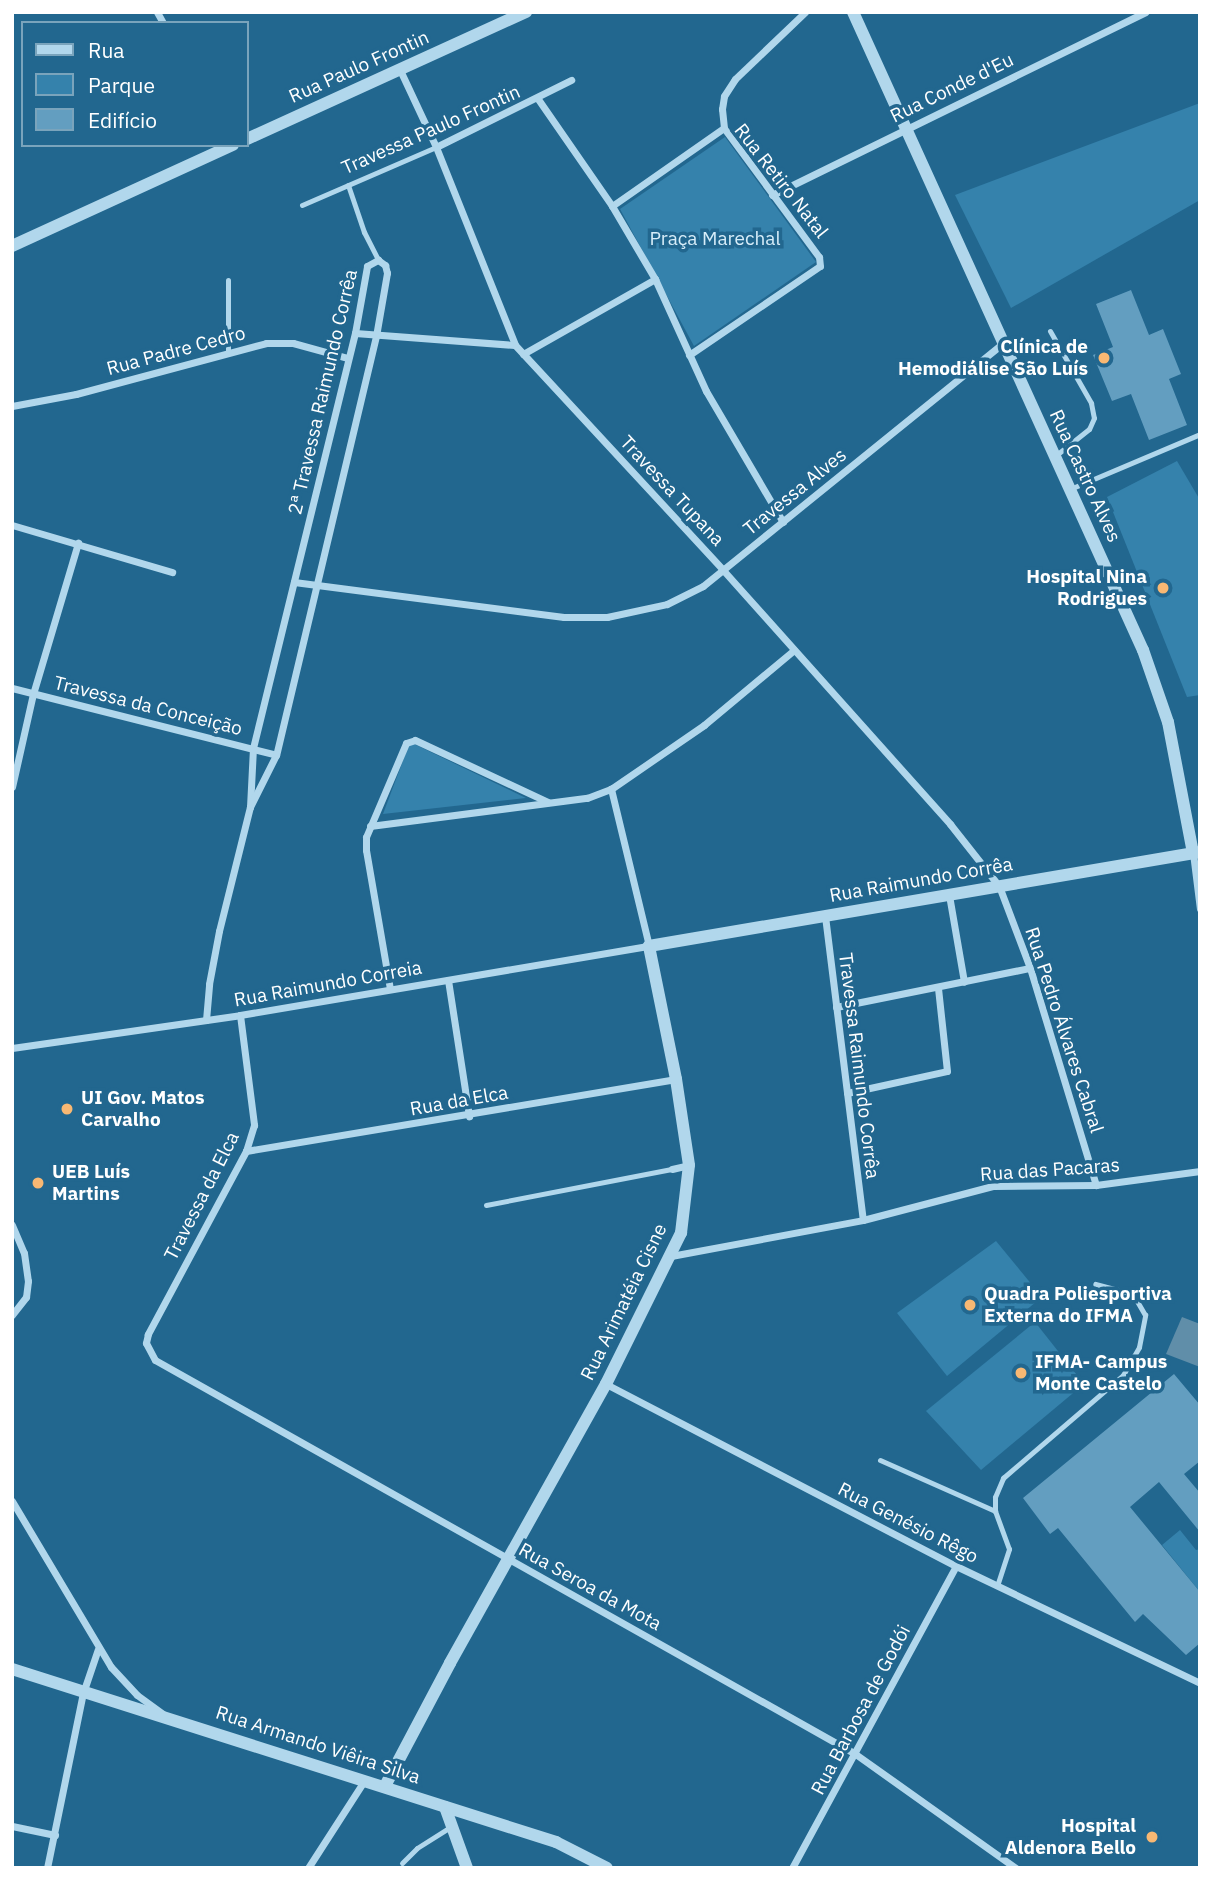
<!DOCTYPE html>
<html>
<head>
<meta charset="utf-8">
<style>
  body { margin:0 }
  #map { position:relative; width:1212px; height:1880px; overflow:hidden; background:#22678f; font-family:"IBM Plex Sans",sans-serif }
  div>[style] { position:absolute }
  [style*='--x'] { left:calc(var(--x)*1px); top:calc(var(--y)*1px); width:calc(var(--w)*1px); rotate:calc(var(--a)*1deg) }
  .green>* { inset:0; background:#3582ac }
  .water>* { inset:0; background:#608ea9 }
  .building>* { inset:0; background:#639ec0 }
  .service>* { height:5px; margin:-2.5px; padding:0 2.5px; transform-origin:2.5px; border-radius:2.5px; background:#b1d7ec }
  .minor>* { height:7px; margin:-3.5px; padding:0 3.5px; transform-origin:3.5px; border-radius:3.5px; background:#b1d7ec }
  .tertiary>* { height:12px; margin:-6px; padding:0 6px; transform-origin:6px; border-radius:6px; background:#b1d7ec }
  .dots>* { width:19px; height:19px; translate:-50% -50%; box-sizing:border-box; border:4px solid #22678f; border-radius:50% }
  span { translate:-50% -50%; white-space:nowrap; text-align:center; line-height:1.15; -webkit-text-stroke:7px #22678f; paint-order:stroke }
  .street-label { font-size:19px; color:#fff }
  .park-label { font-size:19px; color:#d7edf9 }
  .poi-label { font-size:19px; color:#fff; font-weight:700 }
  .right { translate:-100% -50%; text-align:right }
  .left { translate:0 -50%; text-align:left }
  .frame { position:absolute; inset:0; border:14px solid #fff; pointer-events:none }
  .legend { position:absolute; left:21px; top:21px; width:228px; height:126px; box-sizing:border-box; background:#22678f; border:2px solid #7aa4bc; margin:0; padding:9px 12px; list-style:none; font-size:21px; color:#fff }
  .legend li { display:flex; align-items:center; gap:14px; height:35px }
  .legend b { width:35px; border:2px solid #7aa4bc }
</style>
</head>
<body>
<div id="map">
  <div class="green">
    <i style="clip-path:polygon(1200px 103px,1200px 200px,1011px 308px,955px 195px)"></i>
    <i style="clip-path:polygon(725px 137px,816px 262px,694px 346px,620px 209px)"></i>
    <i style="clip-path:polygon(1177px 461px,1200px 500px,1200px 695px,1187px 697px,1107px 497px)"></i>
    <i style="clip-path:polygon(410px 742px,526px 798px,383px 814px)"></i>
    <i style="clip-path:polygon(996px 1241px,1042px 1297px,947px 1376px,897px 1313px)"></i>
    <i style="clip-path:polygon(1035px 1322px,1084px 1384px,981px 1470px,926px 1411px)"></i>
    <i style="clip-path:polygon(1180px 1530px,1196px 1550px,1200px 1549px,1200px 1592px,1162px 1545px)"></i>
  </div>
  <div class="water">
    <i style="clip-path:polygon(1182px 1317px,1200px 1324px,1200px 1367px,1166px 1354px)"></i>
  </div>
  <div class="building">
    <i style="clip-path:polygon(1131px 290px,1149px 335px,1163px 329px,1181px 374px,1169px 379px,1187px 425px,1149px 440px,1131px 394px,1112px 401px,1093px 355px,1113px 347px,1096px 304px)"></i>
    <i style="clip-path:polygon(1174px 1374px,1200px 1405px,1200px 1461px,1184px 1474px,1200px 1493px,1200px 1532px,1159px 1482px,1130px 1507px,1200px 1592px,1200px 1643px,1186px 1655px,1143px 1614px,1135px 1622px,1058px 1528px,1050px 1534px,1023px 1498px)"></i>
  </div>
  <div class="service">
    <i style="--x:348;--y:185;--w:50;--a:71.2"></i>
    <i style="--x:364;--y:232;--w:31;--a:63"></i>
    <i style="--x:302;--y:205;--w:146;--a:-23.4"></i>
    <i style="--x:228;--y:280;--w:72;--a:90"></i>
    <i style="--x:1050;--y:331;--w:83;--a:60.3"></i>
    <i style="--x:1091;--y:403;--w:15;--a:79"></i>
    <i style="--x:1094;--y:418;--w:12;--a:114"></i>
    <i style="--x:1089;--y:429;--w:43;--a:141.5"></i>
    <i style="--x:1070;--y:489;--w:141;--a:-22.9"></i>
    <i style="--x:486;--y:1205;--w:189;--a:-11"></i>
    <i style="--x:880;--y:1460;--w:126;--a:23.9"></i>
    <i style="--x:997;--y:1586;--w:39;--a:-72"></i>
    <i style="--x:1009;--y:1549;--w:40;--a:-110.2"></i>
    <i style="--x:995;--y:1511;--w:14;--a:-90"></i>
    <i style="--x:995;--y:1497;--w:21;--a:-67"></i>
    <i style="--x:1003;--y:1478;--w:158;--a:-40.6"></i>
    <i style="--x:1123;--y:1375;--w:32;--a:-60"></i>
    <i style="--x:1139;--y:1347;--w:33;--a:-79"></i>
    <i style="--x:1145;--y:1315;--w:24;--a:-120"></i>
    <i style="--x:1133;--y:1294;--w:39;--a:-165"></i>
    <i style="--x:402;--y:1863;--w:21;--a:-45"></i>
    <i style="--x:417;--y:1848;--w:41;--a:-32.2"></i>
  </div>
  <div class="minor">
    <i style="--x:157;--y:12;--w:13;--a:61"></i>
    <i style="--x:400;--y:70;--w:85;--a:64.9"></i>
    <i style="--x:436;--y:147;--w:213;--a:68.2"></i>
    <i style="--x:515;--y:345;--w:306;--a:47.2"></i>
    <i style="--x:723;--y:570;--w:341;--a:48.2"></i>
    <i style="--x:950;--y:824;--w:79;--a:51.7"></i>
    <i style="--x:999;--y:886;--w:88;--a:69.3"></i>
    <i style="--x:1030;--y:968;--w:227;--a:73.1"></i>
    <i style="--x:538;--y:99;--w:130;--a:55.3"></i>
    <i style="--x:612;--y:206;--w:85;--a:59.5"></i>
    <i style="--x:655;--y:279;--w:123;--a:65.5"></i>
    <i style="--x:706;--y:391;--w:152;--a:59.6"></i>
    <i style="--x:436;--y:147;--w:151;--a:-26.4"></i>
    <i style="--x:772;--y:195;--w:416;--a:-26.1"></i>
    <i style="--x:612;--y:206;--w:136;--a:-34.9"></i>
    <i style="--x:355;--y:333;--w:160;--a:4.3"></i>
    <i style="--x:523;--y:354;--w:152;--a:-29.6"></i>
    <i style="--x:689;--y:355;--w:158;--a:-34.2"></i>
    <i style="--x:820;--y:266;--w:9;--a:-96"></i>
    <i style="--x:819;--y:257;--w:160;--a:-126.4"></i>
    <i style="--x:724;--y:128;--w:19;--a:-96"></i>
    <i style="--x:722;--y:109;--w:13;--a:-81"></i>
    <i style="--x:724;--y:96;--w:20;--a:-57"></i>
    <i style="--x:735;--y:79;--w:97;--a:-43.7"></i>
    <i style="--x:12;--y:406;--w:65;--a:-10.6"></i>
    <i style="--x:76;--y:394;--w:197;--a:-15"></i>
    <i style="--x:266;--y:343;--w:27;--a:0"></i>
    <i style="--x:293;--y:343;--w:57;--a:15.3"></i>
    <i style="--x:12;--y:525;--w:167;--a:16.4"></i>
    <i style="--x:294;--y:582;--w:272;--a:7.4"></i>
    <i style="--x:564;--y:617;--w:43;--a:0"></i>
    <i style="--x:607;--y:617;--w:61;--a:-12.2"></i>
    <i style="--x:667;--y:604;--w:40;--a:-26.6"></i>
    <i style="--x:703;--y:586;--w:385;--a:-39"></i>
    <i style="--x:12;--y:688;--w:272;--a:14.2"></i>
    <i style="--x:12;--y:787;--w:95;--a:-77.3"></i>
    <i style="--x:33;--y:694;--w:158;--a:-73.4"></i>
    <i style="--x:370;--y:826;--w:219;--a:-7.4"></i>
    <i style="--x:587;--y:798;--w:26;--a:-21"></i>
    <i style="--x:611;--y:789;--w:113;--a:-34.5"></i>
    <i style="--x:704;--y:725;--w:117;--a:-39.8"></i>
    <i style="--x:1193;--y:853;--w:56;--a:82.9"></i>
    <i style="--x:949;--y:895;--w:88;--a:80.2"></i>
    <i style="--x:825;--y:916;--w:306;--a:82.9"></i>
    <i style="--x:448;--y:980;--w:138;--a:81.2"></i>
    <i style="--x:390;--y:989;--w:141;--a:-99.8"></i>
    <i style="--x:366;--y:850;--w:13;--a:-90"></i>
    <i style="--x:366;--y:837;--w:102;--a:-66.9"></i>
    <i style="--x:406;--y:743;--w:9;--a:-18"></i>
    <i style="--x:415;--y:740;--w:147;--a:25"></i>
    <i style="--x:836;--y:1007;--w:198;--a:-11.4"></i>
    <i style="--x:240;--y:1015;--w:111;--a:82.7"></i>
    <i style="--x:254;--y:1125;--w:27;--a:107"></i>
    <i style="--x:246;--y:1151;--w:208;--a:118.2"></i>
    <i style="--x:148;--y:1334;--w:9;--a:103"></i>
    <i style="--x:146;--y:1343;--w:19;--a:62"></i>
    <i style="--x:155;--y:1360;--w:802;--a:29.35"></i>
    <i style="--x:854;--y:1753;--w:199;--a:35.4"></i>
    <i style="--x:206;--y:1020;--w:36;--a:-85"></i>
    <i style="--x:209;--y:984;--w:54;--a:-79.3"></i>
    <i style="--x:219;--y:931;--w:128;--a:-76"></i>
    <i style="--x:250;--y:807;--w:59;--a:-87.1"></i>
    <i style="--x:253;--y:748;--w:427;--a:-76.2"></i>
    <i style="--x:355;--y:333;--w:68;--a:-79.8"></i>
    <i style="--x:367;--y:266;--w:13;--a:-29"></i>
    <i style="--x:378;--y:260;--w:9;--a:36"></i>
    <i style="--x:385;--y:265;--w:8;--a:76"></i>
    <i style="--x:387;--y:273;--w:64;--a:99.9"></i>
    <i style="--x:376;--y:336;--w:431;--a:103.4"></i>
    <i style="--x:276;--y:755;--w:58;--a:116.6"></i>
    <i style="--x:12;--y:1048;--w:230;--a:-8.2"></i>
    <i style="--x:240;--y:1015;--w:415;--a:-9.6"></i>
    <i style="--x:649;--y:946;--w:162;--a:-103.6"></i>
    <i style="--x:847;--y:1093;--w:102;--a:-12.4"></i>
    <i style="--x:947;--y:1071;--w:83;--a:-96.2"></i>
    <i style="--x:246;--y:1151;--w:436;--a:-9.5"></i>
    <i style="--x:672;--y:1169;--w:17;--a:-13"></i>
    <i style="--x:12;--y:1225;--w:30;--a:67"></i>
    <i style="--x:24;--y:1253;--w:28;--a:82"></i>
    <i style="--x:28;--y:1281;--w:16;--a:97"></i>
    <i style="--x:26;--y:1297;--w:23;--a:128"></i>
    <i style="--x:671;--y:1256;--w:195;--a:-10.6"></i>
    <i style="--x:863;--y:1220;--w:134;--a:-14.7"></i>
    <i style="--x:993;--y:1186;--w:103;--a:-0.6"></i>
    <i style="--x:1096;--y:1185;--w:105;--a:-7.7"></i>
    <i style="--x:606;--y:1384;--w:394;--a:27.5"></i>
    <i style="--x:956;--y:1566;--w:271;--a:25.6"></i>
    <i style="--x:12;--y:1501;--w:193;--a:59.2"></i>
    <i style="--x:111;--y:1667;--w:38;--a:47"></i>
    <i style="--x:137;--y:1695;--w:31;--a:36"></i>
    <i style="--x:12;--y:1826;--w:44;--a:11.8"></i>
    <i style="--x:47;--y:1868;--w:179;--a:-78.4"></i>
    <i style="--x:83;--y:1693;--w:46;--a:-71.2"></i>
    <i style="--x:308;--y:1868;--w:103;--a:-57.2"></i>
    <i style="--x:792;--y:1868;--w:344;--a:-61.5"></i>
  </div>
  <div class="tertiary">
    <i style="--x:853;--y:12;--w:701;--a:65.56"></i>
    <i style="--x:1143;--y:650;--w:76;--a:70.9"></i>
    <i style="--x:1168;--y:722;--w:133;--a:79.2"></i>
    <i style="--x:247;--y:139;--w:307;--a:-24.5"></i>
    <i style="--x:12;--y:246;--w:243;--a:-24.6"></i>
    <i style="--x:12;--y:1669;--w:571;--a:17.64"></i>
    <i style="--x:556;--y:1842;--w:57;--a:27"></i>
    <i style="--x:385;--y:1786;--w:139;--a:-62.1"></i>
    <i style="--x:450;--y:1663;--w:320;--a:-60.8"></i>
    <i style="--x:606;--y:1384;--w:169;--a:-63.6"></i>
    <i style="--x:681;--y:1233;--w:68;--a:-83.3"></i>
    <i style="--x:689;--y:1165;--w:87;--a:-98.6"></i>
    <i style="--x:676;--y:1079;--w:136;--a:-101.5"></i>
    <i style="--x:649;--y:946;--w:559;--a:-9.68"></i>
    <i style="--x:445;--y:1807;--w:65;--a:70.2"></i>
  </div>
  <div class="dots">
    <i style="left:1104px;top:358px;background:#f8b873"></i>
    <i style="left:1163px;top:588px;background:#f8b873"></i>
    <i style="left:67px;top:1109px;background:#f8b873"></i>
    <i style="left:38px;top:1183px;background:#f8b873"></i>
    <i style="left:970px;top:1305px;background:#f8b873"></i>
    <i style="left:1021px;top:1373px;background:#f8b873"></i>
    <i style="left:1152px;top:1837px;background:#f8b873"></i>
  </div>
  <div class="street-label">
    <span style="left:359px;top:67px;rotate:-24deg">Rua Paulo Frontin</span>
    <span style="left:952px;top:88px;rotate:-26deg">Rua Conde d'Eu</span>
    <span style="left:431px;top:130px;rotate:-24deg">Travessa Paulo Frontin</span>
    <span style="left:781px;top:181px;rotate:52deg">Rua Retiro Natal</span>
    <span style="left:176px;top:351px;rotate:-15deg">Rua Padre Cedro</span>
    <span style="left:323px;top:392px;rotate:-77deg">2ª Travessa Raimundo Corrêa</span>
    <span style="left:1085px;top:476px;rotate:65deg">Rua Castro Alves</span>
    <span style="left:672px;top:491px;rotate:47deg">Travessa Tupana</span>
    <span style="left:795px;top:492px;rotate:-39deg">Travessa Alves</span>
    <span style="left:148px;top:706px;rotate:14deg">Travessa da Conceição</span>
    <span style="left:921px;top:880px;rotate:-10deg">Rua Raimundo Corrêa</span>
    <span style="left:328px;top:984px;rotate:-10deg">Rua Raimundo Correia</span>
    <span style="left:1064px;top:1030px;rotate:72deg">Rua Pedro Álvares Cabral</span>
    <span style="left:859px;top:1066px;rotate:83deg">Travessa Raimundo Corrêa</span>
    <span style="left:459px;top:1101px;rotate:-10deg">Rua da Elca</span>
    <span style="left:1050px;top:1170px;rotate:-4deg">Rua das Pacaras</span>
    <span style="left:202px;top:1196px;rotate:-63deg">Travessa da Elca</span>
    <span style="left:624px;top:1302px;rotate:-64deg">Rua Arimatéia Cisne</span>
    <span style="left:908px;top:1523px;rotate:27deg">Rua Genésio Rêgo</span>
    <span style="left:590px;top:1587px;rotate:29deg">Rua Seroa da Mota</span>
    <span style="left:861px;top:1710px;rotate:-62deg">Rua Barbosa de Godói</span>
    <span style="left:318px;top:1745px;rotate:18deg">Rua Armando Viêira Silva</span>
  </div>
  <div class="park-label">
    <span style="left:715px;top:239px">Praça Marechal</span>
  </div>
  <div class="poi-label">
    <span class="right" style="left:1088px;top:358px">Clínica de<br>Hemodiálise São Luís</span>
    <span class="right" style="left:1147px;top:588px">Hospital Nina<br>Rodrigues</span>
    <span class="left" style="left:81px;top:1109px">UI Gov. Matos<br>Carvalho</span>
    <span class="left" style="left:52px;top:1183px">UEB Luís<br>Martins</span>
    <span class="left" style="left:984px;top:1305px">Quadra Poliesportiva<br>Externa do IFMA</span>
    <span class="left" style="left:1035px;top:1373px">IFMA- Campus<br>Monte Castelo</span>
    <span class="right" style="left:1136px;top:1837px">Hospital<br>Aldenora Bello</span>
  </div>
  <div class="frame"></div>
  <ul class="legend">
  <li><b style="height:9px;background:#b1d7ec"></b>Rua</li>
  <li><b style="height:19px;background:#3582ac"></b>Parque</li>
  <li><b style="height:19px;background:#639ec0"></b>Edifício</li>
  </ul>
</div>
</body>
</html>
